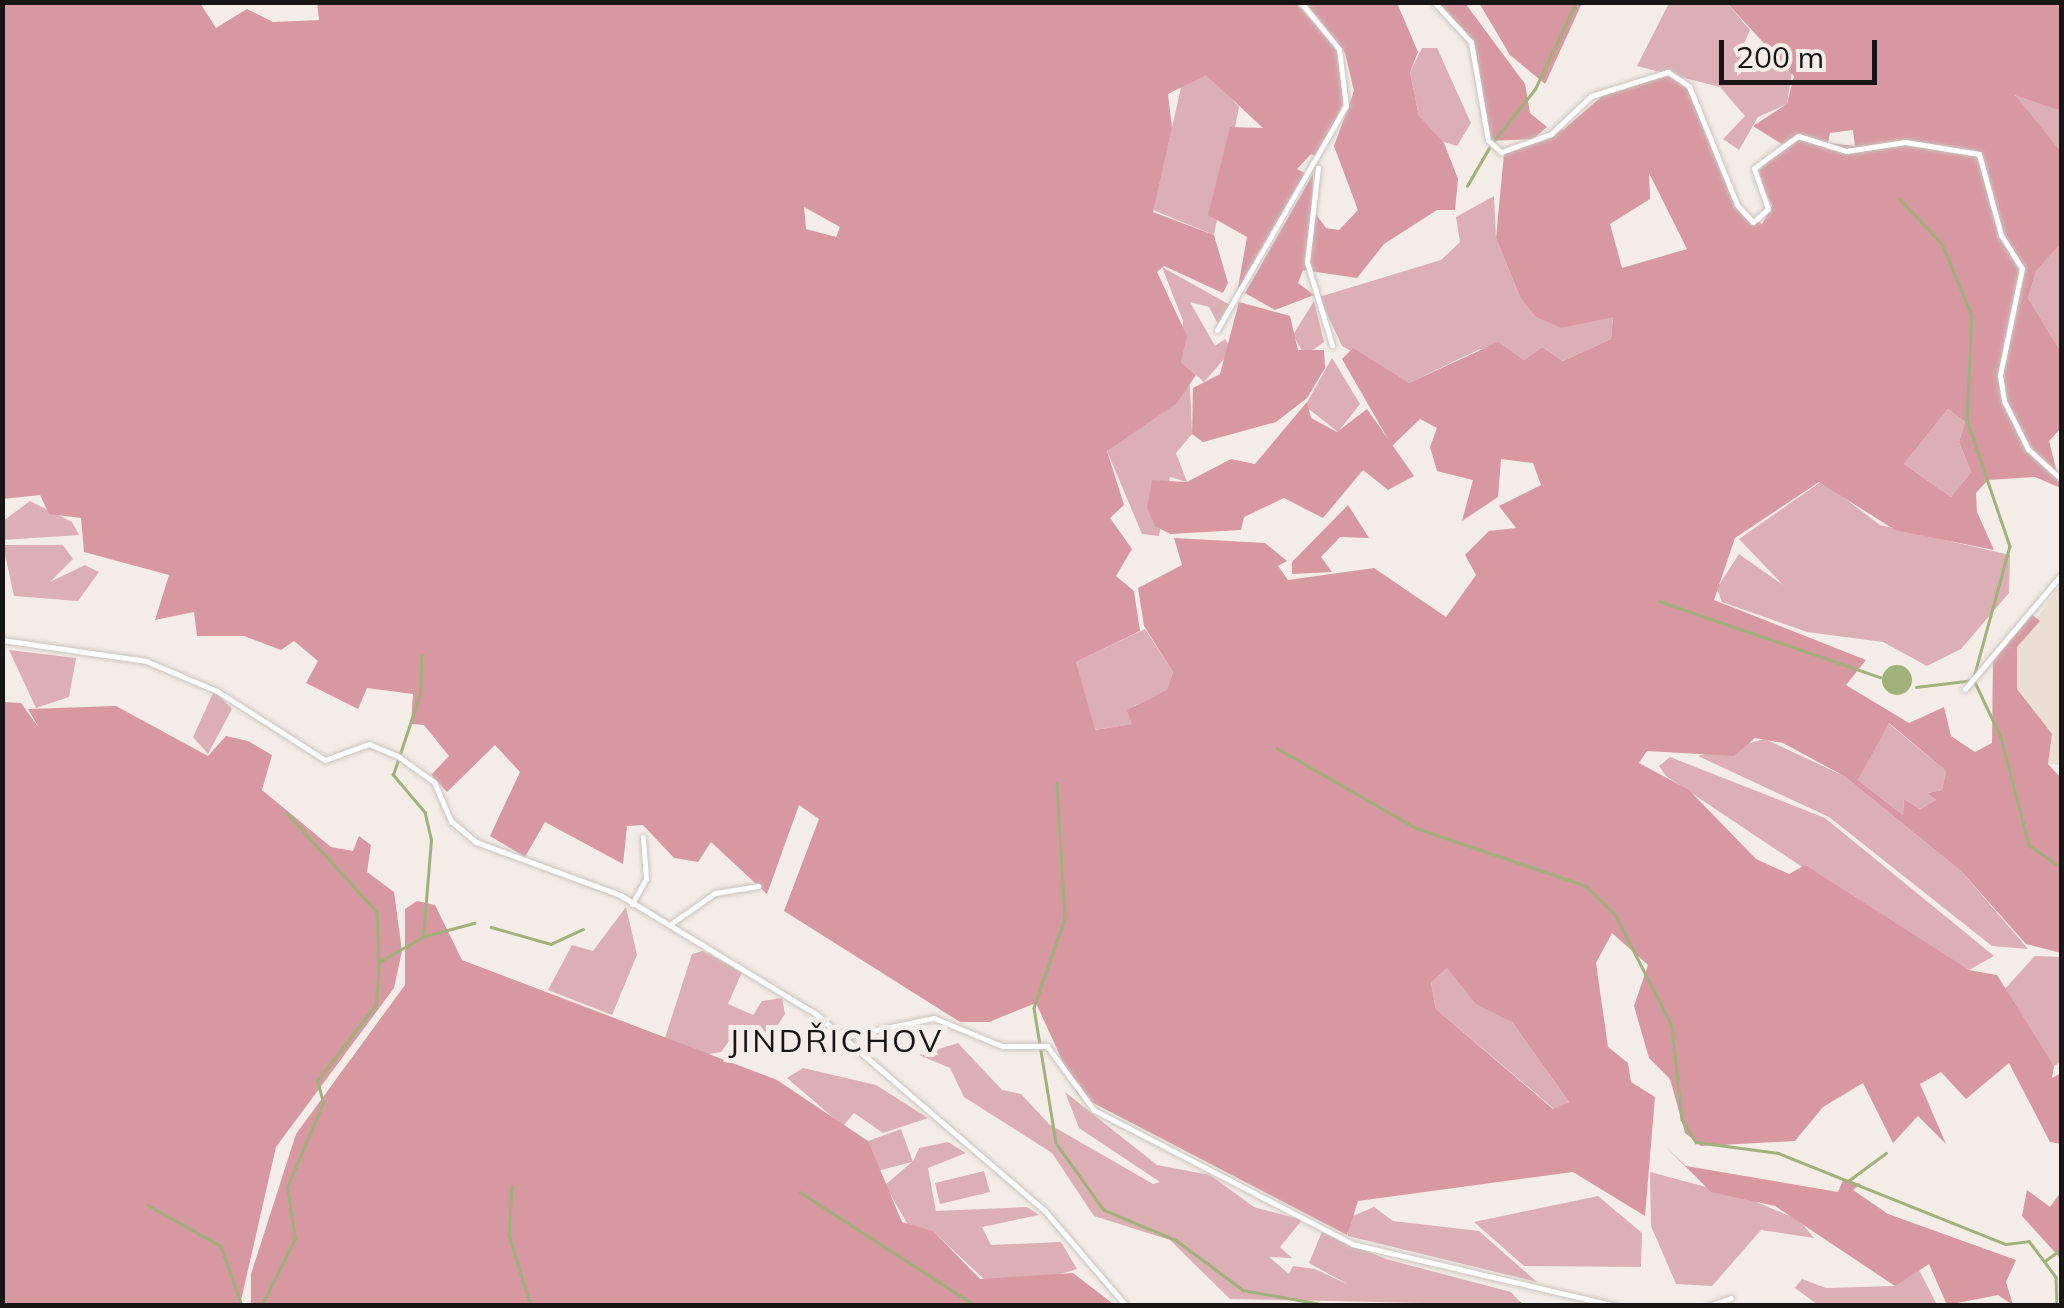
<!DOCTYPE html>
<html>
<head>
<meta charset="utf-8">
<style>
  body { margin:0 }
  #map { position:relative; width:2064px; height:1308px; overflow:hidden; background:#f4ede7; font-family:Mulish,sans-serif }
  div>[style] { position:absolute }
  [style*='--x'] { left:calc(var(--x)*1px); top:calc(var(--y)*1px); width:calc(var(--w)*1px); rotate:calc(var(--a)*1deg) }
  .built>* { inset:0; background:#ebdfd3 }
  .green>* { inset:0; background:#dcafb5 }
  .forest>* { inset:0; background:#d898a2 }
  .water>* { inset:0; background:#a0b17a }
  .round { border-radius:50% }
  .stream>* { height:2.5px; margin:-1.25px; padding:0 1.25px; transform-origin:1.25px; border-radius:1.25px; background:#a0b17a }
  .roads { filter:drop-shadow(0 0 2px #c9c3bd) drop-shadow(0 0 2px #c9c3bd) }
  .minor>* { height:5px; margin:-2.5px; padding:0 2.5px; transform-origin:2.5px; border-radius:2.5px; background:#fff }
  span { translate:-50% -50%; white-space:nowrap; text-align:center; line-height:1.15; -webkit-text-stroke:10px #f4ede7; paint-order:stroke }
  .quarter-label { font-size:32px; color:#181614; letter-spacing:2.5px }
  .frame { position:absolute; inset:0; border:5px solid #181614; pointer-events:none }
  .scale { position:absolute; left:1719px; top:40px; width:158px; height:45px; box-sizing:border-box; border:5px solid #181614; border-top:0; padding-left:12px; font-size:30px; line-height:35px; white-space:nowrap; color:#181614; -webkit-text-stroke:8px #f4ede7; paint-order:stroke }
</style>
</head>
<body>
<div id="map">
  <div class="built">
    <i style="clip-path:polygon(2061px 583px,2061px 765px,2048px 764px,2052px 734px,2017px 689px,2017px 647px)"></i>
  </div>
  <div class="green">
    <i style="clip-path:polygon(1669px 3px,1727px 3px,1750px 30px,1738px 56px,1792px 72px,1787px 104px,1758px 117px,1739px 150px,1723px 139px,1745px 116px,1720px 87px,1637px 66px)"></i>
    <i style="clip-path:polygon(1422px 48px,1437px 48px,1471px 123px,1457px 146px,1437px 140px,1419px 116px,1410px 72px)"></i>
    <i style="clip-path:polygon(1201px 64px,1239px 107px,1214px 235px,1153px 210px,1183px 79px)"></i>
    <i style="clip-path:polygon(2015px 94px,2061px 111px,2061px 152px,2020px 105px)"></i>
    <i style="clip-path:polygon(1494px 196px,1496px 238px,1520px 297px,1562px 328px,1613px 316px,1611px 339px,1563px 361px,1542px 347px,1524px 360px,1506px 348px,1480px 349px,1409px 383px,1342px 346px,1319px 297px,1441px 260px,1460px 242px,1456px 217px)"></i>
    <i style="clip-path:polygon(2061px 244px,2061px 352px,2028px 298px,2036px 271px)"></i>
    <i style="clip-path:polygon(1162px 267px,1232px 306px,1218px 324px,1209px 307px,1190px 302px,1215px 346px,1225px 339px,1232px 350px,1204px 382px,1181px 362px,1183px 321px)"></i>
    <i style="clip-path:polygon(1314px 301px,1324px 342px,1305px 356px,1293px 335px)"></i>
    <i style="clip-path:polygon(1332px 358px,1360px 404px,1338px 432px,1305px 406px)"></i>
    <i style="clip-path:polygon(1190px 385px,1192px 434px,1176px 453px,1187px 482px,1170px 477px,1159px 536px,1142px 534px,1107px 451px)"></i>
    <i style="clip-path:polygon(1948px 409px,1965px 422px,1959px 442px,1971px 472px,1951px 497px,1904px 464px)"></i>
    <i style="clip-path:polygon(1822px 481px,1880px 525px,2010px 555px,2009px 593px,1961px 649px,1927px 666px,1883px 642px,1807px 632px,1722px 602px,1717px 588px,1739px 554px,1783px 585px,1739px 539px)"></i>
    <i style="clip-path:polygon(30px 501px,72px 522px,79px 535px,3px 540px,3px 521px)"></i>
    <i style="clip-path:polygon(3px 545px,63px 545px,73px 559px,50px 582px,85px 565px,99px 572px,78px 601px,14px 596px)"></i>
    <i style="clip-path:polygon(1145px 629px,1173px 672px,1167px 691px,1134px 706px,1133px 724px,1094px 730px,1076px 662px)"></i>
    <i style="clip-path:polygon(9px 650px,76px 658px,69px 697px,36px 708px)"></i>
    <i style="clip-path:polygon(214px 691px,232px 709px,208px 754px,193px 737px)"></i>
    <i style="clip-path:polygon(1888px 723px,1946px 771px,1942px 790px,1927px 793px,1936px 800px,1920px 809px,1904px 799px,1903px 815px,1858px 780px)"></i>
    <i style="clip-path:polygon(1765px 739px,1844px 776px,1962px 872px,2028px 949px,1992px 946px,1829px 817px,1698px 756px)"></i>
    <i style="clip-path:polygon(1670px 757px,1825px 818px,1994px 956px,1969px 970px,1862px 907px,1666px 776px,1659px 766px)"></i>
    <i style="clip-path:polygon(626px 907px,637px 955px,612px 1015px,548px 990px,572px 945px,593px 951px)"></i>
    <i style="clip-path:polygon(703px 951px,742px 972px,728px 1004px,753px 1015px,762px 1001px,782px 998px,785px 1014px,767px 1042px,735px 1033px,721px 1052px,703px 1055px,665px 1038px,692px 954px)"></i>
    <i style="clip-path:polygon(2035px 956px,2061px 957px,2061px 1062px,2054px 1066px,2002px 992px)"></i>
    <i style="clip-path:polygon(1447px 968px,1512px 1022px,1569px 1102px,1554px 1109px,1436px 1009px,1431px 983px)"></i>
    <i style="clip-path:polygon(958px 1043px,1002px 1090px,1021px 1094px,1049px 1124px,1153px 1184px,1160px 1182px,1079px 1128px,1065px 1092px,1157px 1165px,1210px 1175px,1254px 1207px,1302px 1220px,1280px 1247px,1292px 1258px,1269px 1257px,1289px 1274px,1293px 1266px,1315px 1269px,1349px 1285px,1309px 1263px,1322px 1232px,1386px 1259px,1511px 1292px,1523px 1305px,1230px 1299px,1170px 1240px,1094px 1216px,1052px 1153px,964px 1097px,950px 1068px,919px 1055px)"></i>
    <i style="clip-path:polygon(803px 1068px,876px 1085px,928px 1118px,883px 1133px,854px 1113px,843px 1126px,787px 1078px)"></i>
    <i style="clip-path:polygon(901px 1129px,913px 1162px,919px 1148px,948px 1142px,966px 1153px,928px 1168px,936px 1211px,1027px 1207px,1039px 1215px,982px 1227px,991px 1245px,1061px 1242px,1077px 1269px,1031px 1283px,986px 1281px,938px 1236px,911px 1230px,885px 1185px,912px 1162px,877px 1171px,868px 1141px)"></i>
    <i style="clip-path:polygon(984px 1171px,990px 1192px,940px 1204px,935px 1183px)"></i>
    <i style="clip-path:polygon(1650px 1172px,1747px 1198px,1799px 1220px,1814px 1238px,1761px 1230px,1712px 1286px,1676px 1284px,1651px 1226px)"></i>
    <i style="clip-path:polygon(1598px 1196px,1642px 1233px,1641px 1267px,1524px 1266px,1474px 1222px)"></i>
    <i style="clip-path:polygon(1374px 1207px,1393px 1221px,1479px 1231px,1537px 1282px,1348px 1236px,1348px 1218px)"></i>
    <i style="clip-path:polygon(1919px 1270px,1937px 1305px,1818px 1305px,1795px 1288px,1802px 1279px,1826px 1288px,1894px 1286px)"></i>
  </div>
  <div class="forest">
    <i style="clip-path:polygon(evenodd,3px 2px,200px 3px,216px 28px,247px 9px,273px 22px,319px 20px,317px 2px,1296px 3px,1340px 53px,1348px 93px,1319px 157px,1311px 154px,1297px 169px,1309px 175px,1237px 293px,1247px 237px,1208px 215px,1230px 127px,1263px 128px,1206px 75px,1168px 94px,1172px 128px,1153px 212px,1214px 235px,1228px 283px,1223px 293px,1164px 266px,1157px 272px,1187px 336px,1181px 362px,1196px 375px,1177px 403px,1107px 451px,1124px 505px,1110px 518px,1132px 549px,1116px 576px,1134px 591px,1140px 631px,1076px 662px,1095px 730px,1132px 724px,1127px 710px,1167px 690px,1173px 672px,1144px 626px,1138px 588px,1182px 565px,1174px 538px,1265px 543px,1287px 561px,1278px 566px,1288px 580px,1374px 568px,1446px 617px,1476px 575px,1465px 555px,1489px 531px,1516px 528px,1499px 506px,1541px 485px,1533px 463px,1501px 459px,1498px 497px,1462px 521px,1473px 480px,1437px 471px,1430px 447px,1437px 428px,1420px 419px,1392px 446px,1342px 359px,1353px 348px,1409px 383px,1498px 342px,1524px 360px,1542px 347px,1563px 361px,1611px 339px,1613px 317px,1562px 328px,1536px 317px,1520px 297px,1496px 238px,1504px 154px,1564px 129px,1608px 91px,1669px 75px,1687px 88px,1735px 205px,1762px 224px,1772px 206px,1756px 173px,1785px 146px,1753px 126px,1787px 104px,1794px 76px,1727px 3px,2061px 3px,2061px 111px,2015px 95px,2061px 152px,2061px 244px,2036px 271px,2028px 298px,2061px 352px,2061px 428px,2049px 441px,2061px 488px,2035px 477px,1988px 480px,1976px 493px,1977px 512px,1994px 550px,1895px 530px,1819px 482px,1735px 538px,1714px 600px,1866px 660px,1846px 685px,1909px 723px,1944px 707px,1951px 736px,1975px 752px,1992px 743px,1993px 659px,2031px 614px,2040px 621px,2017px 647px,2017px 689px,2052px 734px,2048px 764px,2061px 778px,2061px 953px,2026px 944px,1962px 872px,1844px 776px,1783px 743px,1755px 738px,1734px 756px,1647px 751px,1639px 763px,1689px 790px,1756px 859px,1789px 874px,1805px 865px,1969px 970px,1997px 975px,2054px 1066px,2052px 1078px,2061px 1073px,2061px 1144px,2050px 1142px,2009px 1063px,1966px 1099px,1941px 1072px,1920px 1084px,1946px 1144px,1918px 1116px,1893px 1143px,1863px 1083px,1823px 1107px,1795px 1141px,1701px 1146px,1685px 1133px,1670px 1079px,1649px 1058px,1634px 1006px,1648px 965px,1612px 933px,1596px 963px,1608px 1047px,1628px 1063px,1631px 1082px,1655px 1097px,1645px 1216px,1573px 1172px,1358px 1201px,1347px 1235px,1078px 1095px,1036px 1003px,989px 1022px,960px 1022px,784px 911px,819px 819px,799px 805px,767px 894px,711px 842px,698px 862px,674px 858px,643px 825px,627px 826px,623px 864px,545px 822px,525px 857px,490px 836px,520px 772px,495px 745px,447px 792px,431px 775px,449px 756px,424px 725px,411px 724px,413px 694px,367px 688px,358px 709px,306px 683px,318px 661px,294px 641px,281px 650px,244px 636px,197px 636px,194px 612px,155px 620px,169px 575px,84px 552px,81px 518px,49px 514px,40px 495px,3px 499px,3px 2px,1853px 130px,1855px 146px,1828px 143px,1830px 133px,1853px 130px,3px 2px,1649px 173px,1687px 249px,1622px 268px,1610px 224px,1650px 199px,1649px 173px,3px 2px,804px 207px,840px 227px,836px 237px,806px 229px,804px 207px,3px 2px,1948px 409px,1965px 422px,1959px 442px,1971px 472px,1951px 497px,1904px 464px,1948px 409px,3px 2px,1889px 723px,1946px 771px,1942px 790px,1927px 793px,1936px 800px,1920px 809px,1904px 799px,1903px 815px,1858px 780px,1889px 723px,3px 2px,1447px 968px,1476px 1004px,1512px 1022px,1569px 1102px,1553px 1109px,1436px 1009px,1431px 983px,1447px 968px)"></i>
    <i style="clip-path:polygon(1305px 3px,1397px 3px,1418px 52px,1410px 72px,1419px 116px,1444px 143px,1458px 179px,1455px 210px,1437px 210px,1384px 244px,1357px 278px,1303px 270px,1298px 283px,1314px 295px,1275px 310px,1245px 293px,1313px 174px,1312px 209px,1326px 228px,1339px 230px,1358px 210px,1334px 146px,1354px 91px,1345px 53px)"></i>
    <i style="clip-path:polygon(1439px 3px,1465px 3px,1525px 84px,1530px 113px,1547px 127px,1533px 139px,1490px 141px,1475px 45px)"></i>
    <i style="clip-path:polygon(1479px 3px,1582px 3px,1545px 84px,1510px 55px)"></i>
    <i style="clip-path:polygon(1239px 302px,1290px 316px,1298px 350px,1324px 350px,1325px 368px,1307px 398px,1276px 422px,1203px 442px,1192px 434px,1193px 388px,1220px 374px)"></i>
    <i style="clip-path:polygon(1307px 402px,1311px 418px,1337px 432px,1367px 409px,1414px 476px,1388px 490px,1363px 470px,1323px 518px,1284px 498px,1244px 517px,1241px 530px,1170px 534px,1155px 526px,1147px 508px,1152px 480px,1187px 482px,1231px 459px,1255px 464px)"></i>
    <i style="clip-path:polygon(1348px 505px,1369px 538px,1340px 537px,1321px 557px,1332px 572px,1292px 574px,1292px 562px)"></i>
    <i style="clip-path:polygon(3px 702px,21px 703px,39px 728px,28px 709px,116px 706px,208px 756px,226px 736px,248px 741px,272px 755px,262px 790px,331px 847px,353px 851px,359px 836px,371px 845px,367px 872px,394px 892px,402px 951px,394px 988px,276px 1147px,240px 1305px,3px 1305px)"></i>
    <i style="clip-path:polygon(417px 901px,435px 905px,462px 960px,777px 1080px,868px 1141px,902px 1222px,933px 1231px,980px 1279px,1073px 1273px,1112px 1303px,251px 1305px,251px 1274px,296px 1134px,405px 985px,405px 909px)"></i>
    <i style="clip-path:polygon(1666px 1147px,1686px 1166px,1838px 1192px,1843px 1180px,1861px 1184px,1853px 1190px,1888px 1214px,2016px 1260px,2006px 1282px,2013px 1305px,1998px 1295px,1947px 1305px,1929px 1264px,1895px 1286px,1775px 1206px,1711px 1192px)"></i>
    <i style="clip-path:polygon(2027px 1190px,2050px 1207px,2061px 1192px,2061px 1259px,2022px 1216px)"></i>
  </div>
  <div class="water">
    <i class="round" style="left:1882px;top:665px;width:30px;height:30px"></i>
  </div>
  <div class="stream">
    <i style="--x:1492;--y:143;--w:69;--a:-51.5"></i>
    <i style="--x:1535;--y:89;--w:96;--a:-64.8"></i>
    <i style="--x:1467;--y:186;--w:44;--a:-59.9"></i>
    <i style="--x:1899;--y:198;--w:63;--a:46.9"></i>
    <i style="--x:1942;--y:244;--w:77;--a:67.1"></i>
    <i style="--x:1972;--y:315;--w:105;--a:92.7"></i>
    <i style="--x:1967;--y:420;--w:133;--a:71.2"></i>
    <i style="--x:2010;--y:546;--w:133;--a:105.3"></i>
    <i style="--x:1659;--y:601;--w:234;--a:19"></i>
    <i style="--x:1916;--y:687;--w:58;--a:-6.9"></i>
    <i style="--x:1974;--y:680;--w:63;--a:64.7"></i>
    <i style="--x:2001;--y:737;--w:112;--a:75.5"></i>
    <i style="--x:2029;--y:845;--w:40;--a:34.9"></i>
    <i style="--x:1277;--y:748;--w:160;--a:29.9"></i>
    <i style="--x:1416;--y:828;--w:180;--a:18.8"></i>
    <i style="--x:1586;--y:886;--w:40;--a:44"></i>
    <i style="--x:1615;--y:914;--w:126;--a:63"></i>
    <i style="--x:1672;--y:1026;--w:94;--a:83.9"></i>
    <i style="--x:1682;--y:1119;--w:27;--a:59"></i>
    <i style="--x:1696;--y:1142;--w:83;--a:7.6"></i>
    <i style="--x:1778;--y:1153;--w:245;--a:21.8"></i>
    <i style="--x:2006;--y:1244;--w:23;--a:-7"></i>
    <i style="--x:2029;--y:1241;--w:45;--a:53.1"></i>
    <i style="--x:2056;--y:1277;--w:29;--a:88"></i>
    <i style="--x:1057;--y:783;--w:135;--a:86.6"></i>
    <i style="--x:1065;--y:918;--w:95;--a:109"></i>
    <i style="--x:1034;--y:1008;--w:137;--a:80.7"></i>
    <i style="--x:1056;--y:1143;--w:82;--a:54.4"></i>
    <i style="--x:1104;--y:1210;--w:78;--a:22.6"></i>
    <i style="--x:1176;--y:1240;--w:84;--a:36.7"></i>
    <i style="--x:1243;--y:1290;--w:90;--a:10.2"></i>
    <i style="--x:287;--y:813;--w:134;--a:47.7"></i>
    <i style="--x:377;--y:912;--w:48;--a:87.6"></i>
    <i style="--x:491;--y:927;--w:62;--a:15.8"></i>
    <i style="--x:551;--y:944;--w:35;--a:-25"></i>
    <i style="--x:425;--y:936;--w:51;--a:-14.9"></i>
    <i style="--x:1848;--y:1181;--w:47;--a:-36.4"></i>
    <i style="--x:512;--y:1186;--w:49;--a:93.5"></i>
    <i style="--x:509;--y:1235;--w:74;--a:72.8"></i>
    <i style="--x:800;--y:1192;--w:210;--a:32.9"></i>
    <i style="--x:148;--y:1205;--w:84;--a:29.3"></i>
    <i style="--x:221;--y:1246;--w:64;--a:70.7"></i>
    <i style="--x:2046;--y:1260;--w:19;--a:-35"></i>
    <i style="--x:1520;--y:1303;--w:3;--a:90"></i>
    <i style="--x:261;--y:1306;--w:75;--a:-63.1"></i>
    <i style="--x:295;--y:1239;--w:53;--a:-98.7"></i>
    <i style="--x:287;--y:1187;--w:91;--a:-66.8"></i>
    <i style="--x:323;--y:1103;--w:23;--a:-105"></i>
    <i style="--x:317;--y:1081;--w:97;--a:-52.5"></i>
    <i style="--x:376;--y:1004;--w:42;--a:-85.9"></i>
    <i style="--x:379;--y:962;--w:51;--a:-29.6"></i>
    <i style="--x:423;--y:937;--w:97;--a:-85.3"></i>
    <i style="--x:431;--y:840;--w:28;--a:-103"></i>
    <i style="--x:425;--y:813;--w:50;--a:-130.1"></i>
    <i style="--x:393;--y:775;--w:85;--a:-71.6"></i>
    <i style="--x:420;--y:694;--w:38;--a:-88"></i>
  </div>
  <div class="roads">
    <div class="minor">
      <i style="--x:1434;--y:2;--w:54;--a:47.2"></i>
      <i style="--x:1471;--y:42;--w:99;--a:80.2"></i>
      <i style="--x:1488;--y:140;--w:18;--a:43"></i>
      <i style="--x:1501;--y:152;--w:53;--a:-19.8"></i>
      <i style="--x:1551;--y:134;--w:55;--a:-43.5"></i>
      <i style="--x:1591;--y:96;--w:81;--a:-17.3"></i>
      <i style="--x:1668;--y:72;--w:25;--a:34"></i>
      <i style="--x:1689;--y:86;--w:128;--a:68"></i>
      <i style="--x:1737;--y:205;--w:23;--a:47"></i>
      <i style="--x:1753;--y:222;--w:20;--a:-41"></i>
      <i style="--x:1768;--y:209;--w:43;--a:-108.9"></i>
      <i style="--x:1754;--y:168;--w:54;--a:-36"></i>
      <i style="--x:1798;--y:136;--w:50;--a:17.4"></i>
      <i style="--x:1846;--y:151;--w:60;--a:-8.7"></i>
      <i style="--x:1905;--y:142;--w:75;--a:9.2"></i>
      <i style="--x:1979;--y:154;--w:84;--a:74.8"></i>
      <i style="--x:2001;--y:235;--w:39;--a:58"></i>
      <i style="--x:2022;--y:268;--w:109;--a:101.6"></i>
      <i style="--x:2000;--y:375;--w:26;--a:81"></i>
      <i style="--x:2004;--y:401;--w:54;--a:63.4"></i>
      <i style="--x:2028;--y:449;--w:46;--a:42.4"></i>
      <i style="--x:1318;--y:168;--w:95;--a:96.7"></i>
      <i style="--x:1307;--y:262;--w:87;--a:73.2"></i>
      <i style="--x:1217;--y:330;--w:258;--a:-60.1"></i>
      <i style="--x:1346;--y:106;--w:57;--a:-97"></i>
      <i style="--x:1339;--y:49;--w:60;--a:-129"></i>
      <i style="--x:2;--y:640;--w:146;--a:8.3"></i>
      <i style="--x:146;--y:661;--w:77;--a:22.9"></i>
      <i style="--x:217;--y:691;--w:128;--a:32.6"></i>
      <i style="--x:325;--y:760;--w:47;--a:-20"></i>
      <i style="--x:369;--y:744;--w:33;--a:23"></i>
      <i style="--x:399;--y:757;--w:43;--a:35.5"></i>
      <i style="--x:434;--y:782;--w:43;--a:66.4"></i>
      <i style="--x:451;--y:821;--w:33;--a:40"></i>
      <i style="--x:476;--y:842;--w:153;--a:20.2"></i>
      <i style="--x:620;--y:895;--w:229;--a:31.3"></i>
      <i style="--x:816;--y:1014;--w:302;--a:40.7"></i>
      <i style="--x:1045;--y:1211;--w:125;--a:49.5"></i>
      <i style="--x:1965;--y:689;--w:150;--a:-49.9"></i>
      <i style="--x:632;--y:904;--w:29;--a:-61"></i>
      <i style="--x:646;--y:879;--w:42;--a:-94.1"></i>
      <i style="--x:672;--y:923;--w:52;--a:-34.9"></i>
      <i style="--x:715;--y:893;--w:44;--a:-9.2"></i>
      <i style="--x:838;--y:1038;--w:98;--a:-11.8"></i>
      <i style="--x:934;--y:1018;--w:74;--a:22.4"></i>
      <i style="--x:1002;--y:1046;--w:45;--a:0"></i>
      <i style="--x:1047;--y:1046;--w:79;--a:53.7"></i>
      <i style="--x:1094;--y:1110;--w:291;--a:27.4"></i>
      <i style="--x:1352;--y:1244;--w:272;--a:13.2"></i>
      <i style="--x:1708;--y:1306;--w:24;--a:-19"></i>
    </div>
  </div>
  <div class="quarter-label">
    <span style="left:836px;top:1040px">JINDŘICHOV</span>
  </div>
  <div class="frame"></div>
  <div class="scale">200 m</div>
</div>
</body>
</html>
